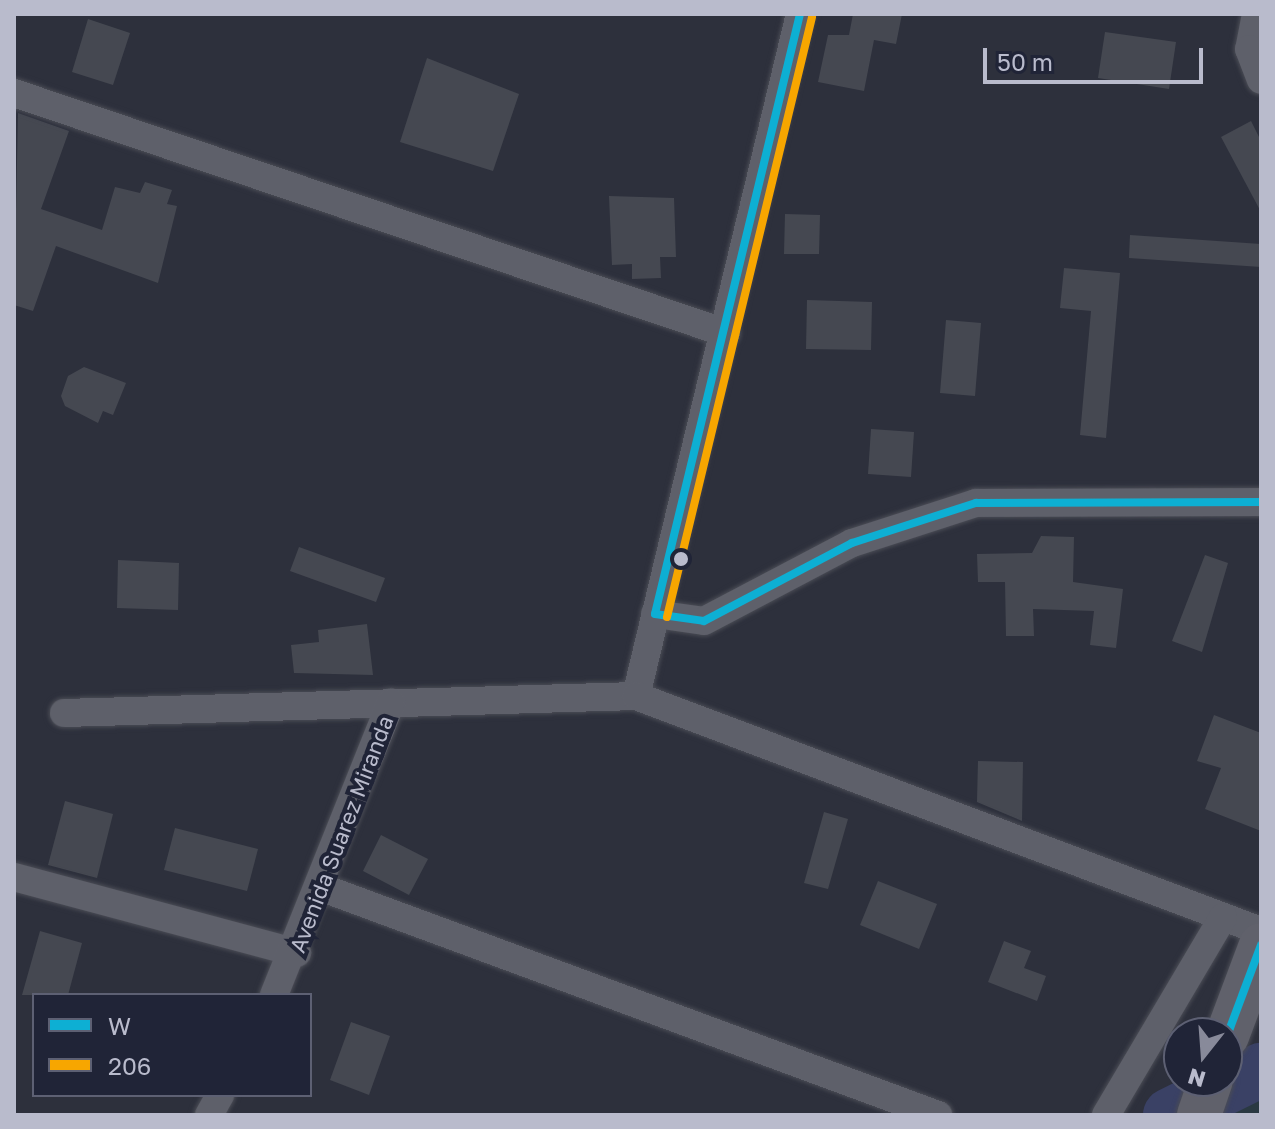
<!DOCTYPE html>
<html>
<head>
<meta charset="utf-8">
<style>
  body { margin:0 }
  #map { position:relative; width:1275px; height:1129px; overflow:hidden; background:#2d303c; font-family:"Golos Text",sans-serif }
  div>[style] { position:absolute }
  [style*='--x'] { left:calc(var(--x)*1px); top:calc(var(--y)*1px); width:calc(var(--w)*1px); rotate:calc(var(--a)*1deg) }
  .green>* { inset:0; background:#2a3942 }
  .river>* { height:54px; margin:-27px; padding:0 27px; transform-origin:27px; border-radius:27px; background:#3a4165 }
  .building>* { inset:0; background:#454851 }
  .roads { filter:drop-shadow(0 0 2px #4a4c55) drop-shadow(0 0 2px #4a4c55) }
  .minor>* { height:28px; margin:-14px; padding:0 14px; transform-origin:14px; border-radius:14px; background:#5e606a }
  .primary>* { height:44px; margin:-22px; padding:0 22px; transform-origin:22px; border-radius:22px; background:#60616b }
  .bus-1>* { height:8px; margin:-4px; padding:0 4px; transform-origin:4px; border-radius:4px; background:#0dafd3 }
  .bus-2>* { height:8px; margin:-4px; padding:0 4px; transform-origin:4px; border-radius:4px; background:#f7a600 }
  .dots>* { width:22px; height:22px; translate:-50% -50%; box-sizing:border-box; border:4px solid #202437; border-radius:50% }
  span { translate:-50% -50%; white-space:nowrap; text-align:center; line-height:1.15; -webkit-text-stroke:8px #202437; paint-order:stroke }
  .street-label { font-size:22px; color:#b9bbcc }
  .frame { position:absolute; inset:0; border:16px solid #b9bbcc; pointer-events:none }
  .legend { position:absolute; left:32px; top:993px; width:280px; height:104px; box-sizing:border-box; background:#202437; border:2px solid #5d6073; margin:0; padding:10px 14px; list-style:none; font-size:24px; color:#b9bbcc }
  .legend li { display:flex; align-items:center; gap:16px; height:40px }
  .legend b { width:40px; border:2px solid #5d6073 }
  .north { position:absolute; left:1163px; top:1017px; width:80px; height:80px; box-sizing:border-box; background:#202437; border:2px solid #5d6073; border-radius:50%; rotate:197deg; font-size:22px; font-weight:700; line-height:32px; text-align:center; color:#b9bbcc }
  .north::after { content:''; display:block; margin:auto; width:28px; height:36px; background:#888a9a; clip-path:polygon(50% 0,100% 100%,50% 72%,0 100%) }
  .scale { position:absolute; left:983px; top:48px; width:220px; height:36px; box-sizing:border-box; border:4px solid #b9bbcc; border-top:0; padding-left:10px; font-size:24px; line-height:28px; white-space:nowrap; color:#b9bbcc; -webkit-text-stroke:6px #202437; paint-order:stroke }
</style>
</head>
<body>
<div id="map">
  <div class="green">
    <i style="clip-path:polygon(1261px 1088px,1261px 1115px,1226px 1115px,1233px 1094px)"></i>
  </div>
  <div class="river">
    <i style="--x:1170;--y:1115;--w:102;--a:-26.3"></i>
  </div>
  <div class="building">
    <i style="clip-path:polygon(853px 14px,902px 14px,896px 44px,874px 40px,864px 91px,818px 82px,828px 35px,849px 35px)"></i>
    <i style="clip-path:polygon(88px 19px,130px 33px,113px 85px,72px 72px)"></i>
    <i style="clip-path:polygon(1105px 32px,1176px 42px,1169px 89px,1098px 78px)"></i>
    <i style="clip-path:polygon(427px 58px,519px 94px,493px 171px,400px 142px)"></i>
    <i style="clip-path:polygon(18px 113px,69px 131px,41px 209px,102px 230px,115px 187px,140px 193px,145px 182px,172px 190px,167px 204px,177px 206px,158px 283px,56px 246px,33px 311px,14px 305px)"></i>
    <i style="clip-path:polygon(1251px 121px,1261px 141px,1261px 212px,1221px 137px)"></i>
    <i style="clip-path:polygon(609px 196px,674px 198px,676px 257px,660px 257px,661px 278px,632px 279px,632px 264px,612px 265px)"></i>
    <i style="clip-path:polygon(785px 214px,820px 215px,819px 254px,784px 254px)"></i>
    <i style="clip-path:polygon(1130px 235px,1261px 244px,1261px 267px,1129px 258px)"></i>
    <i style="clip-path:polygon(1064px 268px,1120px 273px,1106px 438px,1080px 435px,1091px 311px,1060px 308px)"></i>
    <i style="clip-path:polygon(807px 300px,872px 302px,871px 350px,806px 349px)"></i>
    <i style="clip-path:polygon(946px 320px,981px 323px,975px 396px,940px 393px)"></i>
    <i style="clip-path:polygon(84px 367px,126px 383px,113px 415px,103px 411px,98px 423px,65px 406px,61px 396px,68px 376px)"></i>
    <i style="clip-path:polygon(871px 429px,914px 432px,911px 477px,868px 474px)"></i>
    <i style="clip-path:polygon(1041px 536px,1074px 537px,1073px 582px,1123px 589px,1116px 648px,1090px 645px,1094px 611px,1033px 609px,1034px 636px,1006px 636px,1005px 582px,978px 582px,977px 554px,1032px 553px)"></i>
    <i style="clip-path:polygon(299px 547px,385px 578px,376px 602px,290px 571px)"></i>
    <i style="clip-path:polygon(1205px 555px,1228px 563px,1202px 652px,1172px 641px)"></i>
    <i style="clip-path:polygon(118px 560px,179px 563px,178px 610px,117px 608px)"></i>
    <i style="clip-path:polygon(367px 624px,373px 675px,294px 673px,291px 645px,319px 642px,318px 630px)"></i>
    <i style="clip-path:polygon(1214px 715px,1261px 733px,1261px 831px,1205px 809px,1221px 768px,1197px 761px)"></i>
    <i style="clip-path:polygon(978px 761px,1023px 762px,1022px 821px,977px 802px)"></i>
    <i style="clip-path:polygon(65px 801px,113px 814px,97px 878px,48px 865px)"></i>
    <i style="clip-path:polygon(824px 812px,848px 819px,828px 889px,804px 883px)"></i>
    <i style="clip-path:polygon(175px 828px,258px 849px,247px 891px,164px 870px)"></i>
    <i style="clip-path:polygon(381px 835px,428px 859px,409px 895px,363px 871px)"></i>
    <i style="clip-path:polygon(878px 881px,937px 904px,919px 949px,860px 925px)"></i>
    <i style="clip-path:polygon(40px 931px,82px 943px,68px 995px,22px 995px)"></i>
    <i style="clip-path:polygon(1004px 941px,1031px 951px,1024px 968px,1046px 976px,1037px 1001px,988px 982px)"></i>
    <i style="clip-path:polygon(351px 1022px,390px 1036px,369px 1095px,330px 1080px)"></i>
  </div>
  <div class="roads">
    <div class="minor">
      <i style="--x:1256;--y:14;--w:36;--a:101"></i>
      <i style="--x:1249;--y:49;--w:33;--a:69"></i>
      <i style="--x:14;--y:93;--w:751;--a:18.63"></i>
      <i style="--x:655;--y:614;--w:49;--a:8.1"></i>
      <i style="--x:704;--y:621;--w:167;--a:-27.8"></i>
      <i style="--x:852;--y:543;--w:130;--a:-17.9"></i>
      <i style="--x:976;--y:503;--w:285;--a:-0.2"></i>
      <i style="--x:636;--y:696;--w:701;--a:-76.48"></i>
      <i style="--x:64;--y:713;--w:572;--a:-1.7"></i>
      <i style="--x:636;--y:696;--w:668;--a:20.61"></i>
      <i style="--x:14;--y:877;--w:293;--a:15"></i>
      <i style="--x:320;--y:887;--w:659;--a:20.25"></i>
      <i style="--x:274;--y:995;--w:315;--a:-68.2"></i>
      <i style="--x:209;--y:1115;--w:23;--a:-61"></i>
      <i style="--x:1106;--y:1115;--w:230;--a:-59.4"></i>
    </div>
    <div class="primary">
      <i style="--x:1227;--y:1036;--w:97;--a:-69.5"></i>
      <i style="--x:1199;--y:1115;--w:36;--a:-71"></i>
    </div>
  </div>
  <div class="bus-1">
    <i style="--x:800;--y:14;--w:617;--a:103.59"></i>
    <i style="--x:655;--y:614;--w:49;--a:8.1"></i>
    <i style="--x:704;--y:621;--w:167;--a:-27.8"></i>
    <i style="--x:852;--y:543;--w:130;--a:-17.9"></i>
    <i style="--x:976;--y:503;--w:285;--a:-0.2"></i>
    <i style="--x:1227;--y:1036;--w:97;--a:-69.5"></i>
  </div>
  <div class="bus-2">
    <i style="--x:667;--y:617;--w:617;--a:-76.41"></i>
  </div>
  <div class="dots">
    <i style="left:681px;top:559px;background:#b9bbcc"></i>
  </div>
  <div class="street-label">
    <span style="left:341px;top:834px;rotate:-69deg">Avenida Suarez Miranda</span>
  </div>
  <div class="frame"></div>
  <ul class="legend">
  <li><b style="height:10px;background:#0dafd3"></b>W</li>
  <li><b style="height:10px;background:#f7a600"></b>206</li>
  </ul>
  <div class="north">N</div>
  <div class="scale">50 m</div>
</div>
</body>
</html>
